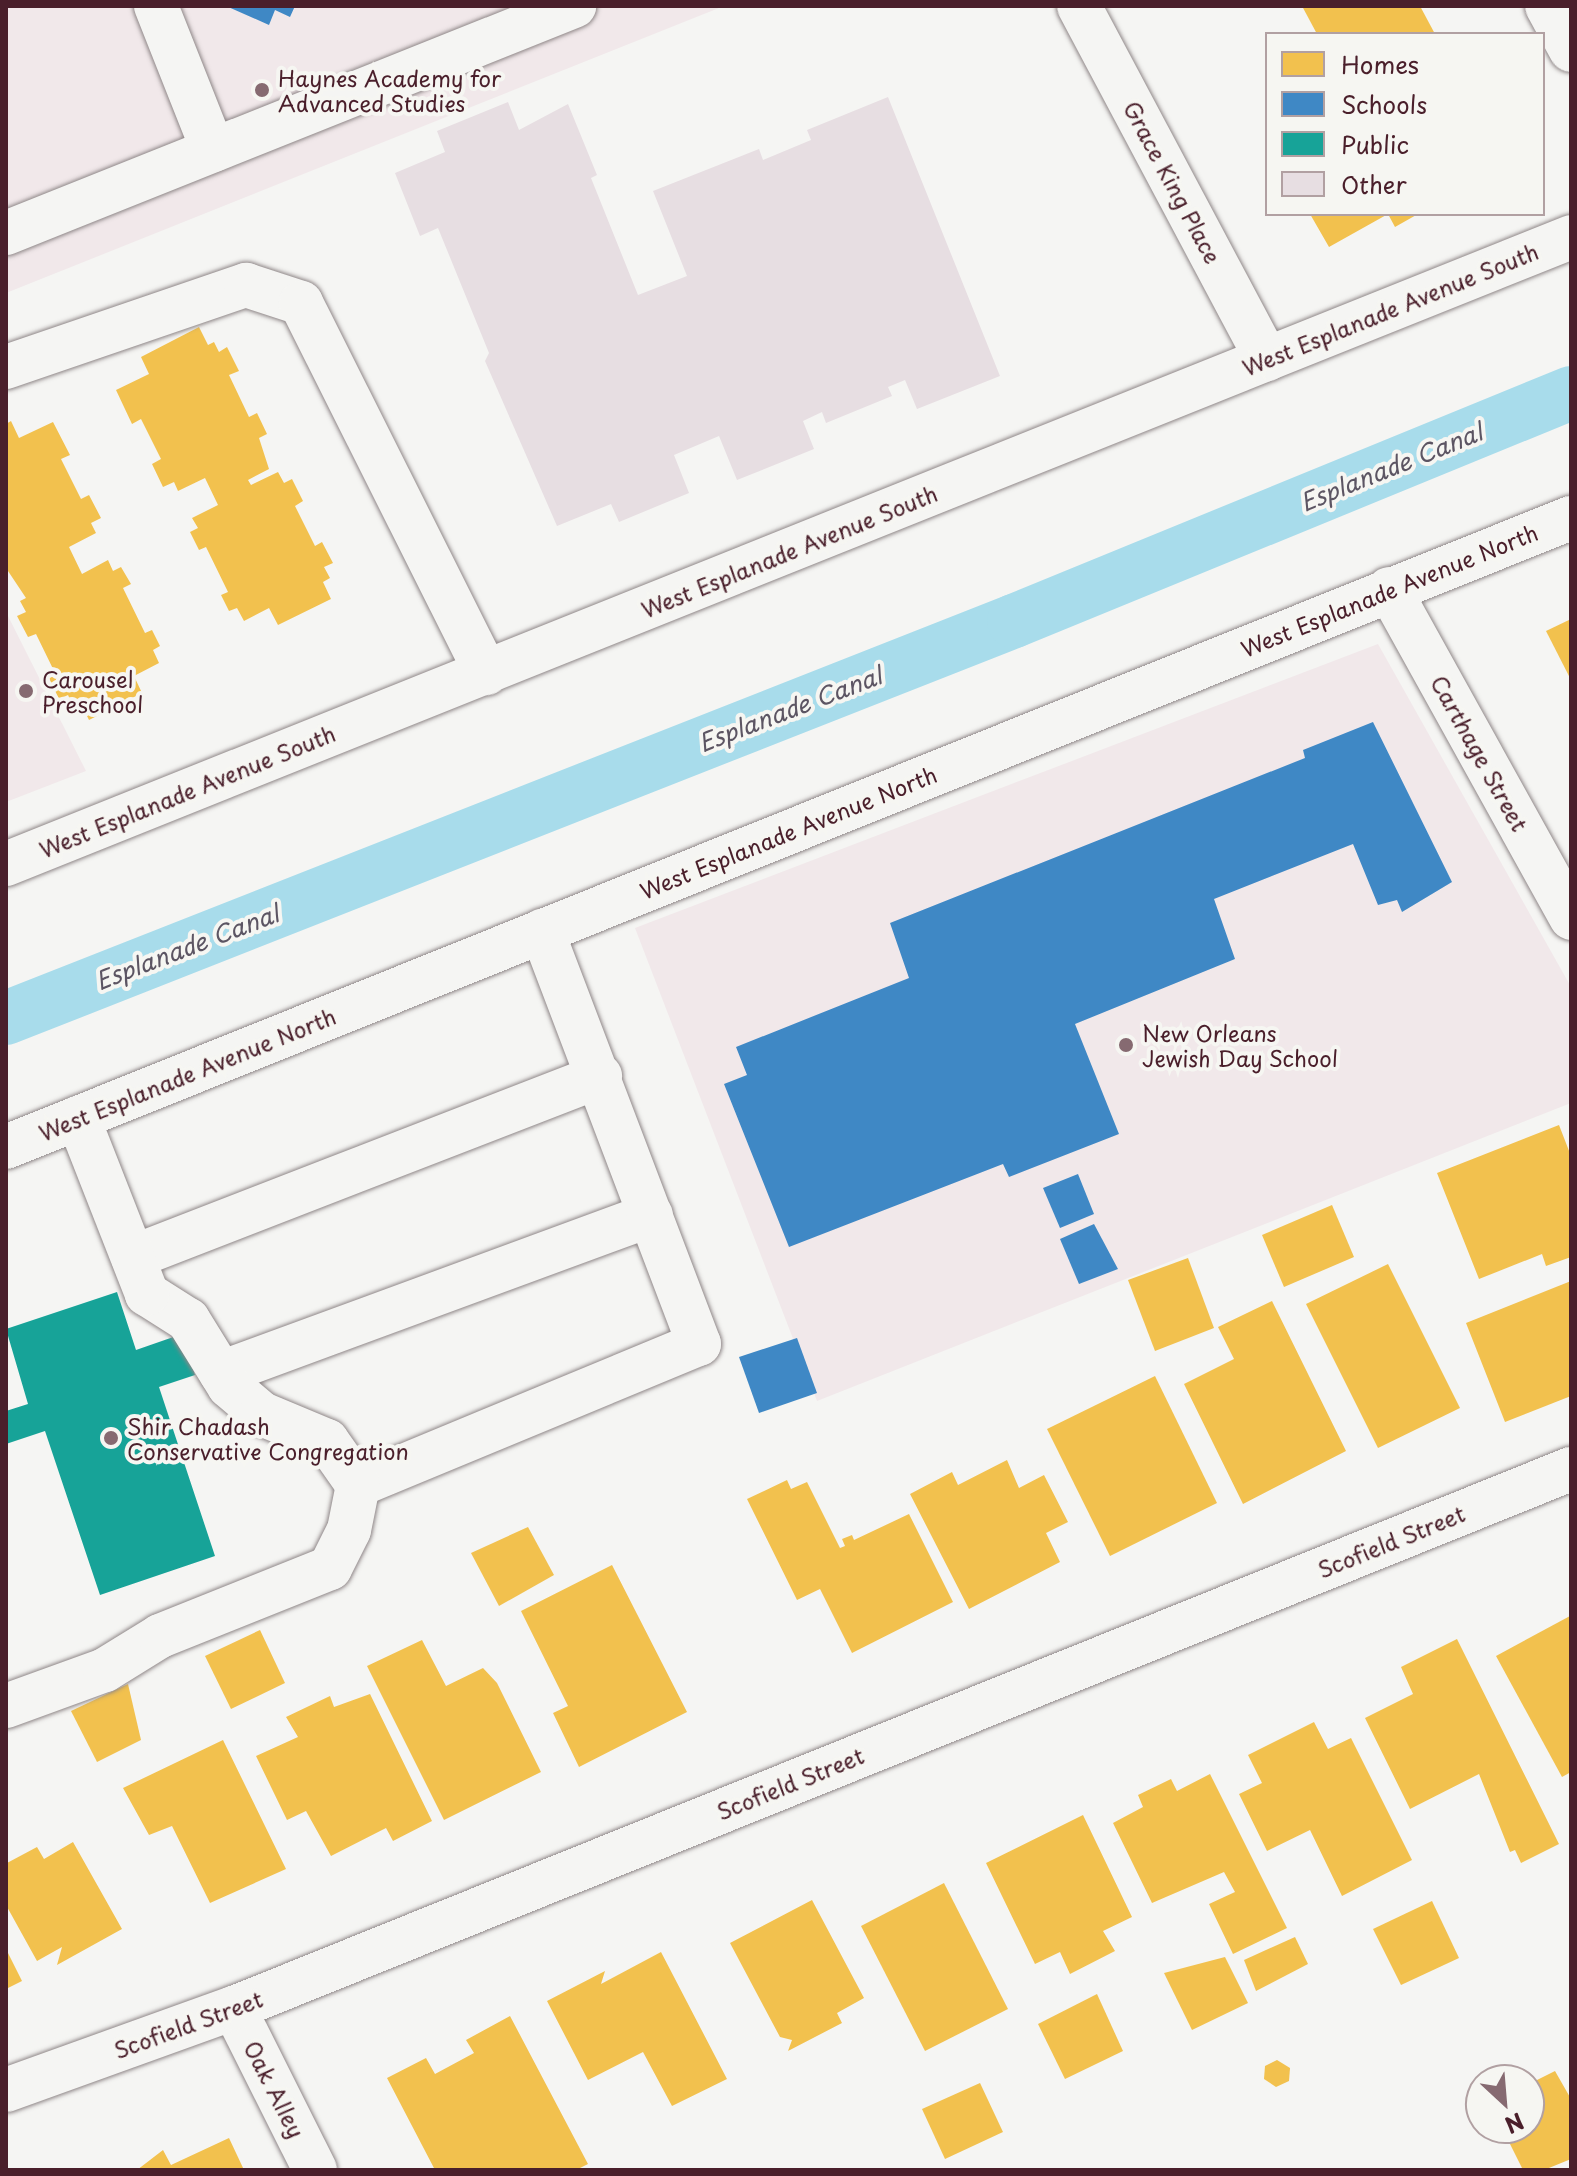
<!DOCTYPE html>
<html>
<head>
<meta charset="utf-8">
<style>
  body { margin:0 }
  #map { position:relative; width:1577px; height:2176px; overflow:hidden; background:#f5f5f3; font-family:"Playpen Sans",sans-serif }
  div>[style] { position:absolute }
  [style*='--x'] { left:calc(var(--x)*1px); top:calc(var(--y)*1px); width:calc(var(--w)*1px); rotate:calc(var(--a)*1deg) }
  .built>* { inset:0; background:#f1e8ea }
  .homes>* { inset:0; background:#f2c14e }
  .schools>* { inset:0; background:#3f88c5 }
  .public>* { inset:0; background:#17a398 }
  .canal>* { height:54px; margin:-27px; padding:0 27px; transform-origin:27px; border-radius:27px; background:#a8dceb }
  .building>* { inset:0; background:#e7dee2 }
  .roads { filter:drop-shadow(0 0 2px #8f8788) drop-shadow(0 0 2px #8f8788) }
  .minor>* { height:44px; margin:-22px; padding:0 22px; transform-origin:22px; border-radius:22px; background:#f5f5f3 }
  .major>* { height:44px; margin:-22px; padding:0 22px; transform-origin:22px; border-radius:22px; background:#f5f5f3 }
  .dots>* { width:22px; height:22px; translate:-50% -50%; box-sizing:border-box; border:4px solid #f6f6f2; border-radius:50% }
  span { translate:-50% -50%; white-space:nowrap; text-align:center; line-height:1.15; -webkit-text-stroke:8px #f6f6f2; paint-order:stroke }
  .poi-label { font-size:22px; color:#4a1f2b }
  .left { translate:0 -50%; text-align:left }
  .street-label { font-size:22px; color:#4a1f2b }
  .water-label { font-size:24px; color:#5c5563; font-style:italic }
  .frame { position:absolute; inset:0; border:8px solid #4a1f2b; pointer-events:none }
  .legend { position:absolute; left:1265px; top:32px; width:280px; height:184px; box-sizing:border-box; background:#f6f6f2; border:2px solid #b1a0a2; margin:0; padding:10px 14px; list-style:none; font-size:24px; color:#4a1f2b }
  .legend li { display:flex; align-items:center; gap:16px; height:40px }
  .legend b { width:40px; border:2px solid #b1a0a2 }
  .north { position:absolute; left:1465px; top:2064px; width:80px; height:80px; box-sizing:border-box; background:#f6f6f2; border:2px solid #b1a0a2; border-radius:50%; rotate:154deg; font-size:22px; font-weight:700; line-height:32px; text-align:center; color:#4a1f2b }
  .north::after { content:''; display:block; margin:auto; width:28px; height:36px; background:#866a71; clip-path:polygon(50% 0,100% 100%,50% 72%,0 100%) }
</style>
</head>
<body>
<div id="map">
  <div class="built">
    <i style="clip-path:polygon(6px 6px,724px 6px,6px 293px)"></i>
    <i style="clip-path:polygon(6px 612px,86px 771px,6px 802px)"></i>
    <i style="clip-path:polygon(1378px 644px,1571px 987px,1571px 1103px,817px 1401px,635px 928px)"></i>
  </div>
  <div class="homes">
    <i style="clip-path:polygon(1302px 6px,1420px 6px,1435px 34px,1317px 34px)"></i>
    <i style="clip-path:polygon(1310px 214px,1418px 214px,1395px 227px,1388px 214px,1329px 247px)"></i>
    <i style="clip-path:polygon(199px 327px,208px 345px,214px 342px,219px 352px,227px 347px,239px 371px,229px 375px,249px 417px,257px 413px,267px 434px,259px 438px,269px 469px,248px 480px,251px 485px,278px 472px,284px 483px,292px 479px,303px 501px,295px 506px,315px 546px,322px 542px,333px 563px,324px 567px,330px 578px,323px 582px,331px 599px,278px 625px,269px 608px,244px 621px,237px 608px,229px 611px,221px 595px,228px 592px,206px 547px,199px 550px,190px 532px,198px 528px,192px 518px,218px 505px,205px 478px,178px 491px,174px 482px,163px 487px,152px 464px,161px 459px,141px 419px,132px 424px,116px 390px,149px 374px,141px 357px)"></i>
    <i style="clip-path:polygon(11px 421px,19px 438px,53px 422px,70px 455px,61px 459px,81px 499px,89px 495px,101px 518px,91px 523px,96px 533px,69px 547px,82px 574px,108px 560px,113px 571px,121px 567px,131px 584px,123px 588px,145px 633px,152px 630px,160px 646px,153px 650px,159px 663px,134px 676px,142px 693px,89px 720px,80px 702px,73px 706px,68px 695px,59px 699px,49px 678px,56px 675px,36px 634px,28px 637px,17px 616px,26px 612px,20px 601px,26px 598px,6px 568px,6px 424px)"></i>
    <i style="clip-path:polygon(1571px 619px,1571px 680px,1546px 631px)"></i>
    <i style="clip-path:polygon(1559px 1125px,1571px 1156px,1571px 1257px,1546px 1266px,1542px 1254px,1479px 1279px,1437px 1173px)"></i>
    <i style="clip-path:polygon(1332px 1205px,1354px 1257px,1284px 1287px,1262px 1235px)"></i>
    <i style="clip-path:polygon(1188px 1258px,1214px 1328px,1155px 1351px,1128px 1280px)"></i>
    <i style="clip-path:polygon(1388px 1264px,1460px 1408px,1378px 1448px,1306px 1304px)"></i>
    <i style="clip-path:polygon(1571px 1281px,1571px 1396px,1505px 1422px,1466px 1323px)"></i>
    <i style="clip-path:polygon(1272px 1301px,1346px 1451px,1243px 1504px,1184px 1384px,1234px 1359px,1218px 1327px)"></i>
    <i style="clip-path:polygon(1155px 1376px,1217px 1503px,1110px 1556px,1047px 1429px)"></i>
    <i style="clip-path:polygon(1007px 1460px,1019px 1488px,1044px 1475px,1068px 1522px,1046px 1533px,1060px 1562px,969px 1609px,910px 1494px,952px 1472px,958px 1485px)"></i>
    <i style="clip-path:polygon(787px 1480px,791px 1489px,807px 1482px,840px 1548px,845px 1546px,842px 1539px,852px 1535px,854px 1540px,909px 1514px,953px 1602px,852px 1653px,820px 1589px,797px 1600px,747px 1499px)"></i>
    <i style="clip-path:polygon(528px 1527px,554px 1575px,499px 1606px,471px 1553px)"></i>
    <i style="clip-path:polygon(612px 1565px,687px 1712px,579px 1767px,553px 1713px,568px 1706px,521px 1611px)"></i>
    <i style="clip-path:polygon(1570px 1616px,1571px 1772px,1562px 1777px,1496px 1656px)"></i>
    <i style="clip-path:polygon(260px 1630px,285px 1683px,231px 1709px,205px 1656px)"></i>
    <i style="clip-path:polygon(1457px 1639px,1559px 1844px,1521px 1863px,1515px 1850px,1510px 1852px,1479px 1774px,1410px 1809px,1365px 1718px,1413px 1694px,1401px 1667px)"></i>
    <i style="clip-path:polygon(422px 1640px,446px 1686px,483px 1668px,497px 1683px,541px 1772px,444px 1820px,367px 1666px)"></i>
    <i style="clip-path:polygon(128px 1684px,141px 1740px,97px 1762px,71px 1711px)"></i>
    <i style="clip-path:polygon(370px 1694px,432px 1821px,393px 1841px,386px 1828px,331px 1856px,306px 1811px,287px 1820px,256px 1756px,298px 1737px,286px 1717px,330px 1696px,334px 1707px)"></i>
    <i style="clip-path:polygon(1314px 1722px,1328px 1749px,1351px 1738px,1412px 1860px,1342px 1896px,1310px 1830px,1267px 1851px,1239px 1794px,1262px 1783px,1248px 1755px)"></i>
    <i style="clip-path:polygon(223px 1740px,286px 1869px,210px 1903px,172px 1826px,149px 1835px,123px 1788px)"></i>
    <i style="clip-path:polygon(1210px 1774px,1287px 1928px,1233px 1954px,1209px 1904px,1235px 1892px,1224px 1872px,1152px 1903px,1113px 1823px,1143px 1807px,1138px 1795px,1171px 1779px,1177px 1791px)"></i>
    <i style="clip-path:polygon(1083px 1815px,1132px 1917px,1103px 1931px,1115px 1951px,1070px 1974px,1060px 1952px,1035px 1964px,986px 1863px)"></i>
    <i style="clip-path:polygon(73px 1842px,122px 1929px,57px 1965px,62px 1947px,37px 1961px,6px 1905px,7px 1863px,37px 1847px,44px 1859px)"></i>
    <i style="clip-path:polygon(944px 1883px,1008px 2009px,925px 2051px,861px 1926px)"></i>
    <i style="clip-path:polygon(812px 1900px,864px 1998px,837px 2013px,842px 2023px,788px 2051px,792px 2040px,780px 2037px,730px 1943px)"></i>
    <i style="clip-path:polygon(1432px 1901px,1459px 1958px,1401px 1985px,1373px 1929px)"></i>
    <i style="clip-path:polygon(1295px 1937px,1308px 1964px,1256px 1991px,1244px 1960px)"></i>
    <i style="clip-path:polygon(6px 1949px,22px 1981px,6px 1989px)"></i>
    <i style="clip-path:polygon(661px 1952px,727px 2079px,672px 2106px,643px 2052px,588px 2080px,547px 2001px,605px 1971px,601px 1984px)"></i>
    <i style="clip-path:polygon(1225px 1957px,1248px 2003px,1192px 2030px,1164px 1973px)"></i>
    <i style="clip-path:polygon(1097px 1994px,1123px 2051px,1065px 2079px,1038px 2024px)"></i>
    <i style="clip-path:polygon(510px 2016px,588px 2164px,576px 2170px,435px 2170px,387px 2078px,426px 2058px,435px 2074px,474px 2053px,466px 2040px)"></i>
    <i style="clip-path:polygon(1277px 2060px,1290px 2068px,1289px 2081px,1276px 2087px,1264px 2079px,1265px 2066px)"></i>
    <i style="clip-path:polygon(1555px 2071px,1571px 2099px,1571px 2159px,1544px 2170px,1523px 2170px,1502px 2128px,1529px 2128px,1529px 2084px)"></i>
    <i style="clip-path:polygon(980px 2083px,1003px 2132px,945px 2159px,922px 2109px)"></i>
    <i style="clip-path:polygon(229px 2138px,244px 2170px,137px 2170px,163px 2150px,171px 2165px)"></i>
  </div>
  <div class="schools">
    <i style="clip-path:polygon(226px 6px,295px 6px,290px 17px,275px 10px,269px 25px)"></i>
    <i style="clip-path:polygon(1373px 722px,1452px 882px,1402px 912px,1397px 900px,1378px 905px,1353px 844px,1214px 899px,1235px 959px,1075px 1024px,1119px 1134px,1009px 1177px,1003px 1164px,789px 1247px,724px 1084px,747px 1075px,736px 1047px,909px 978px,890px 923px,1305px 758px,1303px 750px)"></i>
    <i style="clip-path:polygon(1078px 1174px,1094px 1214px,1060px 1228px,1043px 1188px)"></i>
    <i style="clip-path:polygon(1094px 1224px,1118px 1269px,1079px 1284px,1060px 1239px)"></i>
    <i style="clip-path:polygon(797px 1338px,817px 1393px,759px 1413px,739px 1357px)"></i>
  </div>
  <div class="public">
    <i style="clip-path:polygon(117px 1292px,136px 1350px,182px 1334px,195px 1375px,159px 1387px,215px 1556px,100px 1595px,45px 1431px,6px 1444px,6px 1411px,28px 1404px,6px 1329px)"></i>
  </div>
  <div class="canal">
    <i style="--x:6;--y:1018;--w:1083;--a:-21.5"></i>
    <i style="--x:1014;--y:621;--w:602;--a:-22.26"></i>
  </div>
  <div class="building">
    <i style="clip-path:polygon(888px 97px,1000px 376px,917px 409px,905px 380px,888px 387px,892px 396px,826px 423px,822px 412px,803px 421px,814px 449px,737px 480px,719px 436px,674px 455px,689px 493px,619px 522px,611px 504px,557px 526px,485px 361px,489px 353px,438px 228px,420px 236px,395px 173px,445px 152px,437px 131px,508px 102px,519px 130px,568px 104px,597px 175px,591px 178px,638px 295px,687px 276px,653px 191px,759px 149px,763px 160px,811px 140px,807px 130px)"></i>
  </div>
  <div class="roads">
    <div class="minor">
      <i style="--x:156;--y:6;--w:155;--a:68.4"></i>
      <i style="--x:1079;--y:6;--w:400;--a:62"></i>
      <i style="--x:1547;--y:6;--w:50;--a:61.4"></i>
      <i style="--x:6;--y:233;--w:612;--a:-21.78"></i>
      <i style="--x:6;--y:367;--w:254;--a:-18.9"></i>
      <i style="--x:246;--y:285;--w:58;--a:18.1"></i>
      <i style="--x:301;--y:303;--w:414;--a:63.4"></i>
      <i style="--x:1389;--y:589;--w:376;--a:61"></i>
      <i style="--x:133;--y:1257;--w:501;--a:-21.19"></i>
      <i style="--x:221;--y:1373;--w:458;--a:-20.2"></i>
      <i style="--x:358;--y:1485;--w:369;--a:-22.5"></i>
      <i style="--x:699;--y:1344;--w:442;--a:-110.8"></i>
      <i style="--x:6;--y:1706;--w:105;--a:-20"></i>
      <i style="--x:105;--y:1670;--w:65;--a:-31.7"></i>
      <i style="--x:160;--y:1636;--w:183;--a:-21.8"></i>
      <i style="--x:330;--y:1568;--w:42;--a:-63.4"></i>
      <i style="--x:349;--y:1530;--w:46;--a:-78.7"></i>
      <i style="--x:358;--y:1485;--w:54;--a:-125.2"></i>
      <i style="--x:327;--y:1441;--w:70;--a:-157.4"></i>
      <i style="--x:262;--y:1414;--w:43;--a:-139.7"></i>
      <i style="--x:229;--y:1386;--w:78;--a:-121.8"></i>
      <i style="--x:188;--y:1320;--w:49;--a:-147.6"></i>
      <i style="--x:147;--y:1294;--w:189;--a:-111.4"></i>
      <i style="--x:234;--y:2008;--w:181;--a:63.4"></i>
      <i style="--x:6;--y:2090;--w:242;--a:-19.8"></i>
      <i style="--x:234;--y:2008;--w:1442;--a:-21.96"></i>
    </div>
    <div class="major">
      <i style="--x:6;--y:864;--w:1686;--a:-21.83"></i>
      <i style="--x:6;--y:1147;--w:1687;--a:-21.9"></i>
    </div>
  </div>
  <div class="dots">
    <i style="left:262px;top:90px;background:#866a71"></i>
    <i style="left:26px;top:691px;background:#866a71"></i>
    <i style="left:1126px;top:1045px;background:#866a71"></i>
    <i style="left:111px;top:1438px;background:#866a71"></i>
  </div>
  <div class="poi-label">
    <span class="left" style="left:278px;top:90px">Haynes Academy for<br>Advanced Studies</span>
    <span class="left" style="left:42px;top:691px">Carousel<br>Preschool</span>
    <span class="left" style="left:1142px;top:1045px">New Orleans<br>Jewish Day School</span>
    <span class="left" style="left:127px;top:1438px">Shir Chadash<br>Conservative Congregation</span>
  </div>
  <div class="street-label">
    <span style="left:1173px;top:182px;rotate:62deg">Grace King Place</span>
    <span style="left:1390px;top:309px;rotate:-22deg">West Esplanade Avenue South</span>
    <span style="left:789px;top:551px;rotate:-22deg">West Esplanade Avenue South</span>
    <span style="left:1389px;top:590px;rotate:-22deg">West Esplanade Avenue North</span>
    <span style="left:1480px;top:753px;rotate:61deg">Carthage Street</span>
    <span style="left:187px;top:791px;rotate:-22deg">West Esplanade Avenue South</span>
    <span style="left:788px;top:832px;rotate:-22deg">West Esplanade Avenue North</span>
    <span style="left:187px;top:1074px;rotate:-22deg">West Esplanade Avenue North</span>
    <span style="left:1391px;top:1541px;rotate:-22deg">Scofield Street</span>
    <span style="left:790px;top:1783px;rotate:-22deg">Scofield Street</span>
    <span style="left:188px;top:2024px;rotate:-20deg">Scofield Street</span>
    <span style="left:275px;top:2089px;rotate:63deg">Oak Alley</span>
  </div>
  <div class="water-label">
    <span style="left:1391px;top:467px;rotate:-22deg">Esplanade Canal</span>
    <span style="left:790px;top:709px;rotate:-21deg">Esplanade Canal</span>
    <span style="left:187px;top:947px;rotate:-21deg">Esplanade Canal</span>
  </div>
  <div class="frame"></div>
  <ul class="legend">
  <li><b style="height:22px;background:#f2c14e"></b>Homes</li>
  <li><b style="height:22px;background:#3f88c5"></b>Schools</li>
  <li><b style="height:22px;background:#17a398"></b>Public</li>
  <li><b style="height:22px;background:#e7dee2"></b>Other</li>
  </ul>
  <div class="north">N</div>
</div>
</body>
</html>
